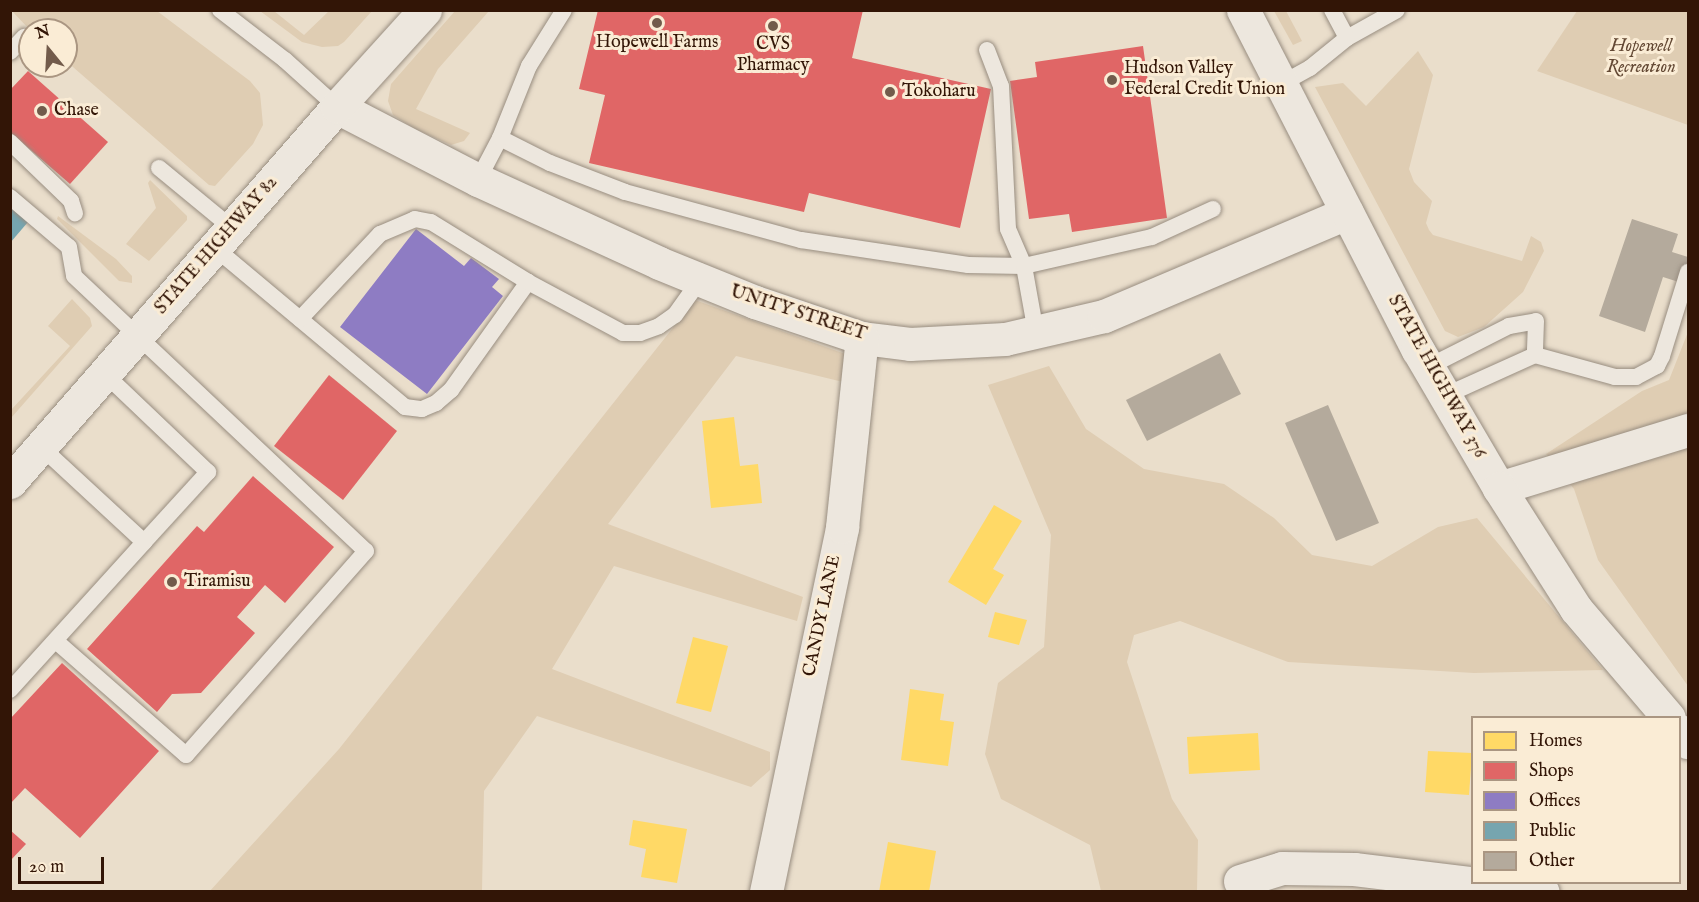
<!DOCTYPE html>
<html>
<head>
<meta charset="utf-8">
<style>
  body { margin:0 }
  #map { position:relative; width:1699px; height:902px; overflow:hidden; background:#eadecb; font-family:"IM FELL English",serif }
  div>[style] { position:absolute }
  [style*='--x'] { left:calc(var(--x)*1px); top:calc(var(--y)*1px); width:calc(var(--w)*1px); rotate:calc(var(--a)*1deg) }
  .green>* { inset:0; background:#dfcdb3 }
  .homes>* { inset:0; background:#ffd966 }
  .shops>* { inset:0; background:#e06666 }
  .offices>* { inset:0; background:#8e7cc3 }
  .public>* { inset:0; background:#76a5af }
  .building>* { inset:0; background:#b4aa9c }
  .roads { filter:drop-shadow(0 0 2px #988d80) drop-shadow(0 0 2px #988d80) }
  .lane>* { height:16px; margin:-8px; padding:0 8px; transform-origin:8px; border-radius:8px; background:#ede7de }
  .street>* { height:33px; margin:-16.5px; padding:0 16.5px; transform-origin:16.5px; border-radius:16.5px; background:#ede7de }
  .secondary>* { height:33px; margin:-16.5px; padding:0 16.5px; transform-origin:16.5px; border-radius:16.5px; background:#ede7de }
  .dots>* { width:16px; height:16px; translate:-50% -50%; box-sizing:border-box; border:3px solid #faecd5; border-radius:50% }
  span { translate:-50% -50%; white-space:nowrap; text-align:center; line-height:1.15; -webkit-text-stroke:6px #faecd5; paint-order:stroke }
  .poi-label { font-size:18px; color:#321506 }
  .left { translate:0 -50%; text-align:left }
  .park-label { font-size:18px; color:#634834; font-style:italic }
  .street-label { font-size:18px; color:#321506 }
  .frame { position:absolute; inset:0; border:12px solid #321506; pointer-events:none }
  .legend { position:absolute; left:1471px; top:716px; width:210px; height:168px; box-sizing:border-box; background:#faecd5; border:2px solid #aa9682; margin:0; padding:8px 10px; list-style:none; font-size:18px; color:#321506 }
  .legend li { display:flex; align-items:center; gap:12px; height:30px }
  .legend b { width:30px; border:2px solid #aa9682 }
  .north { position:absolute; left:18px; top:18px; width:60px; height:60px; box-sizing:border-box; background:#faecd5; border:2px solid #aa9682; border-radius:50%; rotate:342deg; font-size:16px; font-weight:700; line-height:24px; text-align:center; color:#321506 }
  .north::after { content:''; display:block; margin:auto; width:21px; height:27px; background:#725b4b; clip-path:polygon(50% 0,100% 100%,50% 72%,0 100%) }
  .scale { position:absolute; left:18px; top:857px; width:86px; height:27px; box-sizing:border-box; border:3px solid #321506; border-top:0; padding-left:8px; font-size:18px; line-height:21px; white-space:nowrap; color:#321506; -webkit-text-stroke:4px #faecd5; paint-order:stroke }
</style>
</head>
<body>
<div id="map">
  <div class="green">
    <i style="clip-path:polygon(11px 10px,157px 11px,250px 81px,260px 93px,263px 125px,253px 144px,215px 186px,209px 185px,66px 61px,66px 30px,30px 30px)"></i>
    <i style="clip-path:polygon(260px 11px,274px 11px,304px 35px,329px 11px,372px 11px,344px 42px,338px 46px,322px 47px,302px 42px)"></i>
    <i style="clip-path:polygon(455px 11px,489px 11px,438px 69px,416px 109px,470px 133px,464px 141px,451px 145px,413px 128px,393px 115px,388px 101px,391px 84px)"></i>
    <i style="clip-path:polygon(1274px 11px,1286px 11px,1302px 41px,1293px 45px)"></i>
    <i style="clip-path:polygon(1577px 11px,1688px 11px,1688px 125px,1537px 71px)"></i>
    <i style="clip-path:polygon(1418px 51px,1433px 75px,1409px 169px,1414px 182px,1432px 201px,1426px 223px,1429px 230px,1433px 235px,1522px 261px,1531px 236px,1541px 242px,1544px 251px,1523px 292px,1484px 327px,1458px 337px,1445px 331px,1315px 87px,1343px 83px,1366px 106px)"></i>
    <i style="clip-path:polygon(150px 180px,187px 216px,187px 220px,149px 261px,126px 244px,156px 208px,148px 183px)"></i>
    <i style="clip-path:polygon(58px 216px,116px 259px,132px 276px,132px 283px,119px 281px,57px 219px)"></i>
    <i style="clip-path:polygon(72px 299px,90px 318px,92px 326px,11px 418px,11px 410px,70px 346px,48px 326px)"></i>
    <i style="clip-path:polygon(695px 300px,848px 355px,843px 382px,736px 356px,608px 524px,803px 597px,797px 621px,614px 566px,552px 669px,770px 752px,770px 770px,751px 787px,537px 716px,484px 791px,482px 891px,209px 892px,339px 749px)"></i>
    <i style="clip-path:polygon(1688px 332px,1688px 686px,1598px 560px,1574px 489px,1546px 454px,1642px 391px,1669px 380px)"></i>
    <i style="clip-path:polygon(1049px 366px,1086px 429px,1144px 469px,1224px 484px,1274px 518px,1312px 555px,1372px 566px,1438px 527px,1477px 518px,1603px 670px,1474px 673px,1288px 662px,1180px 621px,1134px 635px,1127px 662px,1172px 799px,1198px 840px,1197px 891px,1101px 891px,1090px 845px,1001px 799px,985px 754px,998px 683px,1044px 647px,1051px 535px,988px 385px)"></i>
  </div>
  <div class="homes">
    <i style="clip-path:polygon(734px 417px,740px 466px,758px 464px,762px 503px,711px 508px,702px 421px)"></i>
    <i style="clip-path:polygon(994px 505px,1022px 521px,993px 569px,1004px 575px,986px 605px,948px 582px)"></i>
    <i style="clip-path:polygon(995px 612px,1027px 620px,1019px 645px,988px 637px)"></i>
    <i style="clip-path:polygon(693px 637px,728px 646px,711px 712px,676px 703px)"></i>
    <i style="clip-path:polygon(910px 689px,944px 694px,940px 720px,954px 722px,948px 766px,901px 760px)"></i>
    <i style="clip-path:polygon(1258px 733px,1260px 770px,1189px 774px,1187px 737px)"></i>
    <i style="clip-path:polygon(1428px 751px,1472px 753px,1469px 795px,1425px 792px)"></i>
    <i style="clip-path:polygon(633px 820px,687px 829px,677px 883px,641px 877px,646px 849px,629px 845px)"></i>
    <i style="clip-path:polygon(888px 842px,936px 851px,929px 892px,879px 892px)"></i>
  </div>
  <div class="shops">
    <i style="clip-path:polygon(598px 10px,863px 10px,852px 58px,991px 89px,960px 228px,809px 193px,804px 212px,589px 163px,605px 95px,579px 89px)"></i>
    <i style="clip-path:polygon(1143px 46px,1167px 218px,1072px 232px,1069px 214px,1029px 219px,1010px 81px,1037px 77px,1035px 62px)"></i>
    <i style="clip-path:polygon(28px 71px,108px 142px,70px 184px,10px 132px,10px 90px)"></i>
    <i style="clip-path:polygon(329px 375px,397px 431px,343px 500px,274px 446px)"></i>
    <i style="clip-path:polygon(253px 476px,334px 547px,285px 603px,265px 585px,237px 617px,255px 633px,201px 693px,172px 694px,157px 712px,87px 649px,197px 526px,204px 532px)"></i>
    <i style="clip-path:polygon(62px 663px,159px 751px,80px 838px,25px 788px,10px 804px,10px 719px)"></i>
    <i style="clip-path:polygon(10px 830px,26px 844px,10px 861px)"></i>
  </div>
  <div class="offices">
    <i style="clip-path:polygon(416px 229px,464px 266px,471px 258px,499px 279px,492px 287px,503px 296px,427px 394px,340px 327px)"></i>
  </div>
  <div class="public">
    <i style="clip-path:polygon(10px 207px,28px 222px,10px 243px)"></i>
  </div>
  <div class="building">
    <i style="clip-path:polygon(1632px 219px,1678px 234px,1672px 252px,1688px 257px,1688px 285px,1663px 277px,1645px 332px,1599px 316px)"></i>
    <i style="clip-path:polygon(1220px 353px,1241px 394px,1147px 441px,1126px 400px)"></i>
    <i style="clip-path:polygon(1328px 405px,1379px 523px,1336px 541px,1285px 423px)"></i>
  </div>
  <div class="roads">
    <div class="lane">
      <i style="--x:220;--y:10;--w:82;--a:37.6"></i>
      <i style="--x:285;--y:60;--w:70;--a:42.1"></i>
      <i style="--x:1347;--y:38;--w:57;--a:-29.2"></i>
      <i style="--x:987;--y:50;--w:39;--a:69"></i>
      <i style="--x:1001;--y:86;--w:143;--a:87.2"></i>
      <i style="--x:1008;--y:229;--w:40;--a:66.6"></i>
      <i style="--x:1024;--y:266;--w:68;--a:79.8"></i>
      <i style="--x:10;--y:52;--w:21;--a:-47"></i>
      <i style="--x:1281;--y:84;--w:33;--a:-29"></i>
      <i style="--x:1310;--y:68;--w:48;--a:-39"></i>
      <i style="--x:1347;--y:38;--w:32;--a:-118"></i>
      <i style="--x:500;--y:138;--w:56;--a:26.6"></i>
      <i style="--x:550;--y:163;--w:80;--a:21.1"></i>
      <i style="--x:625;--y:192;--w:182;--a:15.3"></i>
      <i style="--x:801;--y:240;--w:169;--a:8.5"></i>
      <i style="--x:968;--y:265;--w:56;--a:1"></i>
      <i style="--x:1024;--y:266;--w:131;--a:-12.8"></i>
      <i style="--x:1152;--y:237;--w:67;--a:-24.7"></i>
      <i style="--x:10;--y:142;--w:85;--a:44"></i>
      <i style="--x:71;--y:201;--w:13;--a:72"></i>
      <i style="--x:159;--y:168;--w:96;--a:39.5"></i>
      <i style="--x:478;--y:180;--w:47;--a:-62.4"></i>
      <i style="--x:500;--y:138;--w:78;--a:-68.1"></i>
      <i style="--x:529;--y:66;--w:66;--a:-58"></i>
      <i style="--x:10;--y:197;--w:77;--a:40.3"></i>
      <i style="--x:69;--y:247;--w:29;--a:80"></i>
      <i style="--x:74;--y:276;--w:401;--a:43.3"></i>
      <i style="--x:366;--y:551;--w:272;--a:131.4"></i>
      <i style="--x:186;--y:755;--w:173;--a:-138.8"></i>
      <i style="--x:215;--y:248;--w:248;--a:39.9"></i>
      <i style="--x:405;--y:407;--w:17;--a:7"></i>
      <i style="--x:422;--y:409;--w:15;--a:-23"></i>
      <i style="--x:436;--y:403;--w:20;--a:-41"></i>
      <i style="--x:451;--y:390;--w:133;--a:-54.5"></i>
      <i style="--x:528;--y:282;--w:108;--a:28.2"></i>
      <i style="--x:623;--y:333;--w:17;--a:0"></i>
      <i style="--x:640;--y:333;--w:20;--a:-20"></i>
      <i style="--x:659;--y:326;--w:19;--a:-35"></i>
      <i style="--x:675;--y:315;--w:43;--a:-54.5"></i>
      <i style="--x:300;--y:319;--w:117;--a:-46.7"></i>
      <i style="--x:380;--y:234;--w:38;--a:-23"></i>
      <i style="--x:415;--y:219;--w:16;--a:11"></i>
      <i style="--x:431;--y:222;--w:114;--a:31.7"></i>
      <i style="--x:1535;--y:355;--w:83;--a:15.4"></i>
      <i style="--x:1615;--y:377;--w:21;--a:0"></i>
      <i style="--x:1636;--y:377;--w:24;--a:-28"></i>
      <i style="--x:1657;--y:366;--w:11;--a:-63"></i>
      <i style="--x:1662;--y:356;--w:88;--a:-72.8"></i>
      <i style="--x:1428;--y:367;--w:91;--a:-26.8"></i>
      <i style="--x:1509;--y:326;--w:27;--a:-10"></i>
      <i style="--x:1536;--y:321;--w:34;--a:92"></i>
      <i style="--x:1535;--y:355;--w:100;--a:155.7"></i>
      <i style="--x:106;--y:375;--w:141;--a:43.6"></i>
      <i style="--x:208;--y:472;--w:95;--a:132.4"></i>
      <i style="--x:10;--y:690;--w:200;--a:-47.8"></i>
      <i style="--x:144;--y:542;--w:139;--a:-137.3"></i>
    </div>
    <div class="street">
      <i style="--x:337;--y:107;--w:159;--a:27.4"></i>
      <i style="--x:478;--y:180;--w:199;--a:24.6"></i>
      <i style="--x:659;--y:263;--w:104;--a:22.1"></i>
      <i style="--x:755;--y:302;--w:113;--a:18.6"></i>
      <i style="--x:862;--y:338;--w:48;--a:7.1"></i>
      <i style="--x:910;--y:344;--w:95;--a:-3"></i>
      <i style="--x:1005;--y:339;--w:102;--a:-13.1"></i>
      <i style="--x:1104;--y:316;--w:264;--a:-23"></i>
      <i style="--x:1499;--y:488;--w:198;--a:-17.1"></i>
      <i style="--x:1240;--y:881;--w:44;--a:-17.2"></i>
      <i style="--x:1282;--y:868;--w:72;--a:0.8"></i>
      <i style="--x:1354;--y:869;--w:190;--a:6.9"></i>
      <i style="--x:766;--y:892;--w:373;--a:-78.2"></i>
      <i style="--x:842;--y:527;--w:190;--a:-84"></i>
    </div>
    <div class="secondary">
      <i style="--x:1243;--y:10;--w:382;--a:62.8"></i>
      <i style="--x:1418;--y:350;--w:160;--a:59.6"></i>
      <i style="--x:1499;--y:488;--w:143;--a:57.5"></i>
      <i style="--x:1576;--y:609;--w:143;--a:49.5"></i>
      <i style="--x:10;--y:482;--w:498;--a:-48.9"></i>
      <i style="--x:337;--y:107;--w:131;--a:-47.8"></i>
      <i style="--x:1680;--y:731;--w:14;--a:54"></i>
    </div>
  </div>
  <div class="dots">
    <i style="left:657px;top:23px;background:#725b4b"></i>
    <i style="left:773px;top:26px;background:#725b4b"></i>
    <i style="left:1112px;top:80px;background:#725b4b"></i>
    <i style="left:890px;top:92px;background:#725b4b"></i>
    <i style="left:42px;top:111px;background:#725b4b"></i>
    <i style="left:172px;top:582px;background:#725b4b"></i>
  </div>
  <div class="poi-label">
    <span style="left:657px;top:43px">Hopewell Farms</span>
    <span style="left:773px;top:56px">CVS<br>Pharmacy</span>
    <span class="left" style="left:1124px;top:80px">Hudson Valley<br>Federal Credit Union</span>
    <span class="left" style="left:902px;top:92px">Tokoharu</span>
    <span class="left" style="left:54px;top:111px">Chase</span>
    <span class="left" style="left:184px;top:582px">Tiramisu</span>
  </div>
  <div class="park-label">
    <span style="left:1641px;top:58px">Hopewell<br>Recreation</span>
  </div>
  <div class="street-label">
    <span style="left:217px;top:246px;rotate:-49deg">STATE HIGHWAY 82</span>
    <span style="left:798px;top:314px;rotate:18deg">UNITY STREET</span>
    <span style="left:1436px;top:377px;rotate:61deg">STATE HIGHWAY 376</span>
    <span style="left:823px;top:616px;rotate:-78deg">CANDY LANE</span>
  </div>
  <div class="frame"></div>
  <ul class="legend">
  <li><b style="height:16px;background:#ffd966"></b>Homes</li>
  <li><b style="height:16px;background:#e06666"></b>Shops</li>
  <li><b style="height:16px;background:#8e7cc3"></b>Offices</li>
  <li><b style="height:16px;background:#76a5af"></b>Public</li>
  <li><b style="height:16px;background:#b4aa9c"></b>Other</li>
  </ul>
  <div class="north">N</div>
  <div class="scale">20 m</div>
</div>
</body>
</html>
